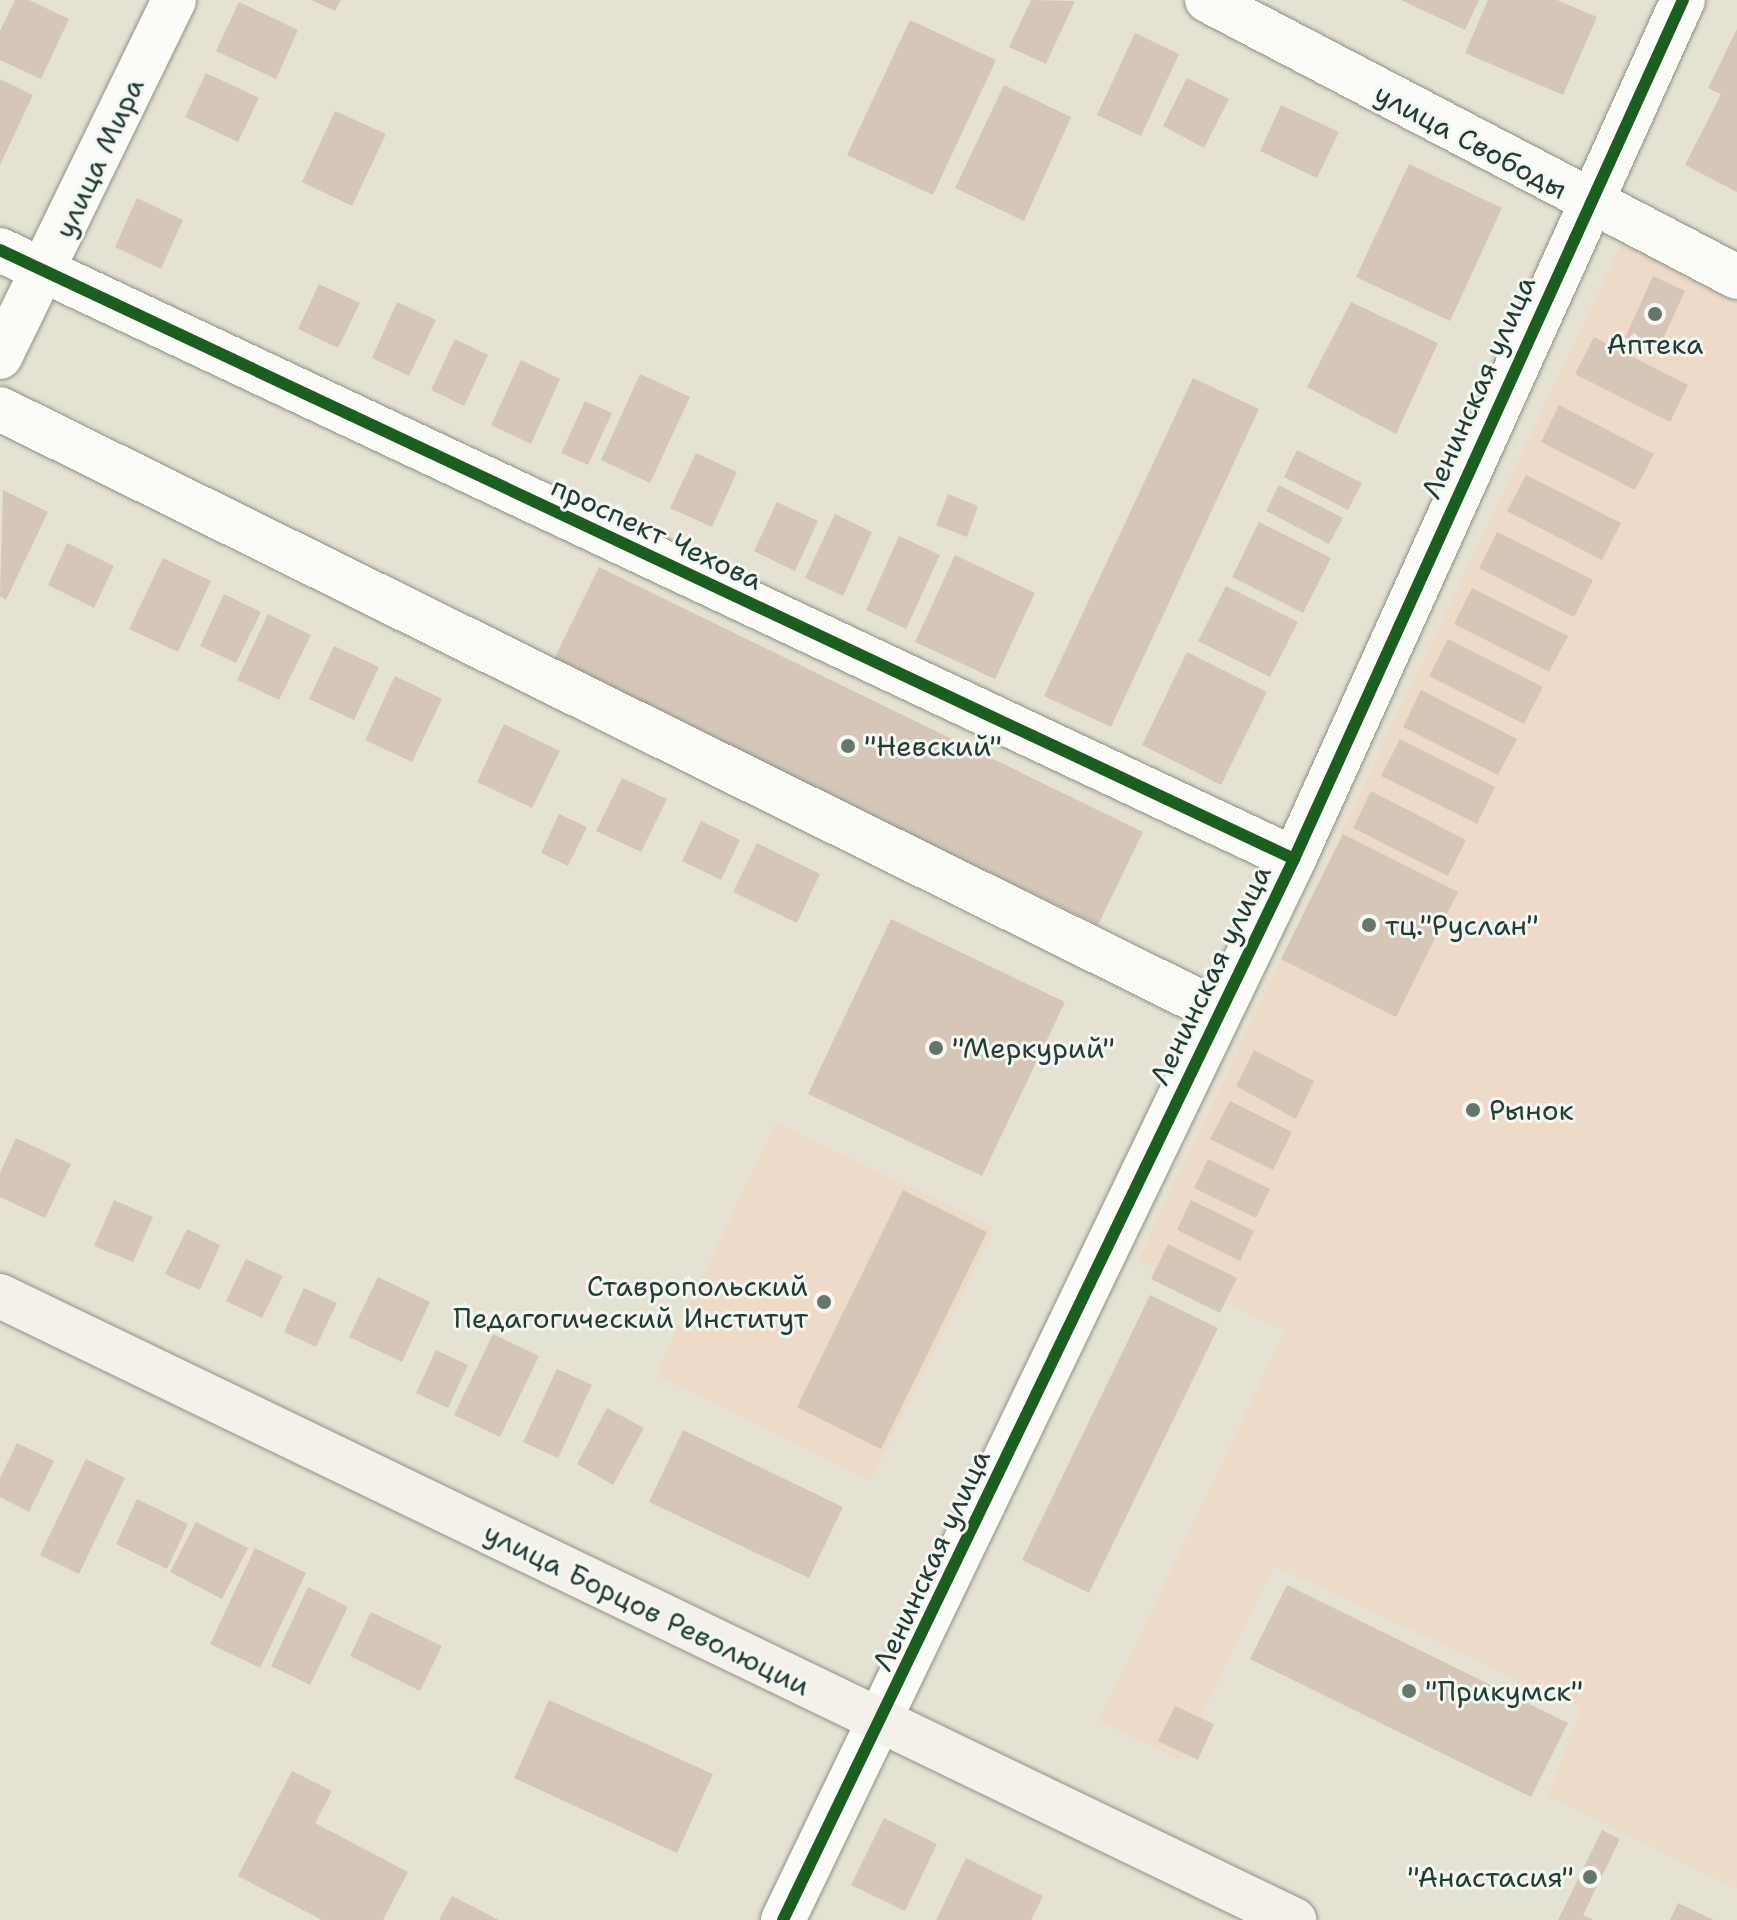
<!DOCTYPE html>
<html>
<head>
<meta charset="utf-8">
<style>
  body { margin:0 }
  #map { position:relative; width:1737px; height:1920px; overflow:hidden; background:#e6e2d3; font-family:"Shantell Sans",sans-serif }
  div>[style] { position:absolute }
  [style*='--x'] { left:calc(var(--x)*1px); top:calc(var(--y)*1px); width:calc(var(--w)*1px); rotate:calc(var(--a)*1deg) }
  .built>* { inset:0; background:#eedac9 }
  .building>* { inset:0; background:#d6c6b8 }
  .roads { filter:drop-shadow(0 0 2px #8e9188) drop-shadow(0 0 2px #8e9188) }
  .street>* { height:44px; margin:-22px; padding:0 22px; transform-origin:22px; border-radius:22px; background:#fbfbf8 }
  .secondary>* { height:44px; margin:-22px; padding:0 22px; transform-origin:22px; border-radius:22px; background:#f4f0ea }
  .cycleway>* { height:12px; margin:-6px; padding:0 6px; transform-origin:6px; border-radius:6px; background:#1b5e20 }
  .dots>* { width:22px; height:22px; translate:-50% -50%; box-sizing:border-box; border:4px solid #f6f6f2; border-radius:50% }
  span { translate:-50% -50%; white-space:nowrap; text-align:center; line-height:1.15; -webkit-text-stroke:6px #f6f6f2; paint-order:stroke }
  .street-label { font-size:28px; color:#1f3d34 }
  .poi-label { font-size:28px; color:#1f3d34 }
  .left { translate:0 -50%; text-align:left }
  .right { translate:-100% -50%; text-align:right }
</style>
</head>
<body>
<div id="map">
  <div class="built">
    <i style="clip-path:polygon(1621px 245px,1737px 302px,1737px 1889px,1548px 1795px,1581px 1709px,1274px 1566px,1180px 1760px,1099px 1721px,1285px 1331px,1138px 1260px)"></i>
    <i style="clip-path:polygon(776px 1122px,994px 1228px,871px 1481px,656px 1375px)"></i>
  </div>
  <div class="building">
    <i style="clip-path:polygon(15px 0,29px 0,69px 19px,41px 79px,0 60px,0 31px)"></i>
    <i style="clip-path:polygon(311px 0,341px 0,335px 11px)"></i>
    <i style="clip-path:polygon(1031px 0,1075px 1px,1046px 64px,1009px 47px)"></i>
    <i style="clip-path:polygon(1401px 0,1479px 0,1465px 30px)"></i>
    <i style="clip-path:polygon(1488px 0,1557px 0,1597px 17px,1563px 95px,1465px 53px)"></i>
    <i style="clip-path:polygon(239px 2px,298px 30px,276px 79px,216px 51px)"></i>
    <i style="clip-path:polygon(910px 20px,996px 60px,933px 195px,847px 155px)"></i>
    <i style="clip-path:polygon(1737px 29px,1737px 192px,1685px 165px,1721px 94px,1708px 88px)"></i>
    <i style="clip-path:polygon(1135px 33px,1179px 54px,1141px 136px,1097px 115px)"></i>
    <i style="clip-path:polygon(206px 73px,259px 98px,238px 142px,185px 117px)"></i>
    <i style="clip-path:polygon(1187px 78px,1229px 99px,1204px 148px,1163px 126px)"></i>
    <i style="clip-path:polygon(0 79px,33px 95px,0 165px)"></i>
    <i style="clip-path:polygon(1004px 85px,1071px 117px,1024px 221px,955px 188px)"></i>
    <i style="clip-path:polygon(1281px 105px,1339px 132px,1317px 178px,1260px 151px)"></i>
    <i style="clip-path:polygon(335px 111px,386px 134px,352px 206px,302px 182px)"></i>
    <i style="clip-path:polygon(1409px 164px,1502px 208px,1450px 321px,1356px 277px)"></i>
    <i style="clip-path:polygon(137px 198px,183px 220px,161px 269px,115px 247px)"></i>
    <i style="clip-path:polygon(1653px 276px,1685px 291px,1657px 352px,1625px 338px)"></i>
    <i style="clip-path:polygon(319px 284px,360px 303px,338px 348px,298px 329px)"></i>
    <i style="clip-path:polygon(397px 302px,436px 320px,409px 376px,372px 358px)"></i>
    <i style="clip-path:polygon(1351px 302px,1438px 343px,1396px 434px,1307px 387px)"></i>
    <i style="clip-path:polygon(1594px 337px,1688px 385px,1670px 422px,1575px 374px)"></i>
    <i style="clip-path:polygon(455px 339px,488px 355px,464px 406px,431px 390px)"></i>
    <i style="clip-path:polygon(521px 360px,560px 379px,531px 444px,491px 425px)"></i>
    <i style="clip-path:polygon(640px 374px,690px 397px,650px 483px,601px 460px)"></i>
    <i style="clip-path:polygon(1193px 378px,1259px 409px,1111px 727px,1044px 696px)"></i>
    <i style="clip-path:polygon(585px 401px,612px 413px,588px 465px,561px 453px)"></i>
    <i style="clip-path:polygon(1559px 405px,1654px 454px,1635px 490px,1541px 442px)"></i>
    <i style="clip-path:polygon(1297px 450px,1362px 483px,1348px 510px,1284px 477px)"></i>
    <i style="clip-path:polygon(696px 453px,737px 472px,712px 527px,670px 508px)"></i>
    <i style="clip-path:polygon(1526px 475px,1621px 523px,1602px 560px,1507px 511px)"></i>
    <i style="clip-path:polygon(1279px 485px,1343px 518px,1329px 544px,1266px 511px)"></i>
    <i style="clip-path:polygon(3px 490px,48px 512px,6px 600px,0 596px)"></i>
    <i style="clip-path:polygon(948px 494px,978px 506px,967px 537px,936px 525px)"></i>
    <i style="clip-path:polygon(777px 502px,818px 521px,795px 571px,754px 551px)"></i>
    <i style="clip-path:polygon(835px 514px,872px 532px,843px 596px,805px 578px)"></i>
    <i style="clip-path:polygon(1259px 522px,1331px 558px,1303px 613px,1232px 577px)"></i>
    <i style="clip-path:polygon(1497px 532px,1593px 580px,1574px 617px,1479px 568px)"></i>
    <i style="clip-path:polygon(899px 536px,940px 555px,906px 629px,866px 610px)"></i>
    <i style="clip-path:polygon(67px 543px,114px 566px,94px 608px,48px 585px)"></i>
    <i style="clip-path:polygon(955px 555px,1035px 593px,995px 679px,915px 642px)"></i>
    <i style="clip-path:polygon(163px 558px,211px 581px,178px 652px,129px 629px)"></i>
    <i style="clip-path:polygon(599px 567px,1143px 832px,1098px 925px,553px 661px)"></i>
    <i style="clip-path:polygon(1226px 586px,1298px 622px,1270px 677px,1198px 641px)"></i>
    <i style="clip-path:polygon(1472px 588px,1568px 636px,1549px 672px,1454px 624px)"></i>
    <i style="clip-path:polygon(224px 594px,261px 612px,236px 663px,200px 646px)"></i>
    <i style="clip-path:polygon(268px 614px,311px 635px,279px 700px,237px 680px)"></i>
    <i style="clip-path:polygon(1448px 639px,1543px 687px,1524px 724px,1429px 676px)"></i>
    <i style="clip-path:polygon(334px 646px,379px 667px,354px 720px,309px 699px)"></i>
    <i style="clip-path:polygon(1187px 652px,1267px 692px,1221px 785px,1142px 745px)"></i>
    <i style="clip-path:polygon(395px 676px,442px 699px,412px 762px,365px 740px)"></i>
    <i style="clip-path:polygon(1421px 690px,1517px 739px,1498px 775px,1403px 727px)"></i>
    <i style="clip-path:polygon(504px 724px,560px 751px,532px 808px,477px 782px)"></i>
    <i style="clip-path:polygon(1400px 739px,1495px 787px,1477px 824px,1381px 776px)"></i>
    <i style="clip-path:polygon(622px 778px,667px 799px,641px 852px,596px 831px)"></i>
    <i style="clip-path:polygon(1371px 791px,1466px 840px,1448px 876px,1353px 828px)"></i>
    <i style="clip-path:polygon(559px 814px,587px 827px,568px 866px,541px 853px)"></i>
    <i style="clip-path:polygon(701px 821px,740px 840px,721px 880px,682px 861px)"></i>
    <i style="clip-path:polygon(1343px 834px,1458px 892px,1396px 1017px,1281px 959px)"></i>
    <i style="clip-path:polygon(757px 843px,820px 874px,797px 923px,733px 892px)"></i>
    <i style="clip-path:polygon(891px 919px,1065px 1002px,982px 1176px,808px 1094px)"></i>
    <i style="clip-path:polygon(1254px 1050px,1314px 1081px,1296px 1119px,1236px 1086px)"></i>
    <i style="clip-path:polygon(1230px 1101px,1292px 1132px,1273px 1170px,1210px 1139px)"></i>
    <i style="clip-path:polygon(16px 1138px,71px 1164px,45px 1218px,0 1197px,0 1173px)"></i>
    <i style="clip-path:polygon(1208px 1159px,1270px 1189px,1256px 1218px,1194px 1188px)"></i>
    <i style="clip-path:polygon(903px 1190px,987px 1232px,881px 1449px,797px 1407px)"></i>
    <i style="clip-path:polygon(114px 1200px,153px 1217px,133px 1262px,94px 1246px)"></i>
    <i style="clip-path:polygon(1191px 1200px,1254px 1231px,1240px 1261px,1177px 1230px)"></i>
    <i style="clip-path:polygon(187px 1229px,220px 1245px,200px 1290px,165px 1274px)"></i>
    <i style="clip-path:polygon(1168px 1244px,1237px 1278px,1220px 1313px,1151px 1279px)"></i>
    <i style="clip-path:polygon(246px 1259px,283px 1276px,262px 1318px,226px 1301px)"></i>
    <i style="clip-path:polygon(378px 1277px,430px 1302px,402px 1362px,349px 1337px)"></i>
    <i style="clip-path:polygon(304px 1288px,337px 1303px,316px 1347px,284px 1332px)"></i>
    <i style="clip-path:polygon(1150px 1295px,1218px 1328px,1089px 1593px,1022px 1560px)"></i>
    <i style="clip-path:polygon(493px 1334px,539px 1356px,500px 1437px,454px 1415px)"></i>
    <i style="clip-path:polygon(436px 1350px,468px 1365px,448px 1408px,416px 1393px)"></i>
    <i style="clip-path:polygon(557px 1369px,592px 1385px,558px 1458px,523px 1442px)"></i>
    <i style="clip-path:polygon(607px 1408px,644px 1428px,613px 1485px,577px 1464px)"></i>
    <i style="clip-path:polygon(683px 1430px,843px 1507px,809px 1578px,649px 1502px)"></i>
    <i style="clip-path:polygon(17px 1443px,54px 1461px,29px 1512px,0 1497px,0 1478px)"></i>
    <i style="clip-path:polygon(86px 1459px,125px 1478px,79px 1574px,40px 1555px)"></i>
    <i style="clip-path:polygon(137px 1499px,188px 1524px,167px 1569px,116px 1544px)"></i>
    <i style="clip-path:polygon(196px 1522px,248px 1548px,222px 1599px,170px 1572px)"></i>
    <i style="clip-path:polygon(255px 1548px,306px 1573px,260px 1668px,210px 1644px)"></i>
    <i style="clip-path:polygon(1287px 1585px,1568px 1723px,1531px 1797px,1250px 1659px)"></i>
    <i style="clip-path:polygon(308px 1587px,348px 1607px,310px 1685px,271px 1666px)"></i>
    <i style="clip-path:polygon(371px 1612px,442px 1646px,420px 1691px,350px 1656px)"></i>
    <i style="clip-path:polygon(549px 1700px,713px 1774px,677px 1853px,514px 1778px)"></i>
    <i style="clip-path:polygon(1175px 1706px,1214px 1724px,1198px 1760px,1158px 1741px)"></i>
    <i style="clip-path:polygon(292px 1771px,332px 1791px,315px 1823px,408px 1872px,383px 1920px,322px 1920px,238px 1876px)"></i>
    <i style="clip-path:polygon(884px 1818px,937px 1844px,905px 1911px,851px 1885px)"></i>
    <i style="clip-path:polygon(1602px 1830px,1620px 1839px,1583px 1915px,1594px 1920px,1558px 1920px)"></i>
    <i style="clip-path:polygon(966px 1858px,1043px 1896px,1031px 1920px,936px 1920px)"></i>
    <i style="clip-path:polygon(452px 1896px,499px 1920px,439px 1920px)"></i>
    <i style="clip-path:polygon(1678px 1903px,1714px 1920px,1670px 1920px)"></i>
  </div>
  <div class="roads">
    <div class="street">
      <i style="--x:1207;--y:0;--w:598;--a:27.59"></i>
      <i style="--x:0;--y:250;--w:1430;--a:25.2"></i>
      <i style="--x:0;--y:357;--w:397;--a:-64"></i>
      <i style="--x:0;--y:409;--w:1359;--a:26.3"></i>
      <i style="--x:783;--y:1920;--w:1178;--a:-64.28"></i>
      <i style="--x:1294;--y:859;--w:943;--a:-65.64"></i>
    </div>
    <div class="secondary">
      <i style="--x:0;--y:1296;--w:1437;--a:25.74"></i>
    </div>
  </div>
  <div class="cycleway">
    <i style="--x:0;--y:250;--w:1430;--a:25.2"></i>
    <i style="--x:783;--y:1920;--w:1178;--a:-64.28"></i>
    <i style="--x:1294;--y:859;--w:943;--a:-65.64"></i>
  </div>
  <div class="dots">
    <i style="left:1655px;top:314px;background:#65776c"></i>
    <i style="left:848px;top:746px;background:#65776c"></i>
    <i style="left:1369px;top:925px;background:#65776c"></i>
    <i style="left:936px;top:1048px;background:#65776c"></i>
    <i style="left:1473px;top:1110px;background:#65776c"></i>
    <i style="left:824px;top:1302px;background:#65776c"></i>
    <i style="left:1409px;top:1691px;background:#65776c"></i>
    <i style="left:1590px;top:1877px;background:#65776c"></i>
  </div>
  <div class="street-label">
    <span style="left:1471px;top:141px;rotate:28deg">улица Свободы</span>
    <span style="left:99px;top:158px;rotate:-65deg">улица Мира</span>
    <span style="left:1478px;top:387px;rotate:-66deg">Ленинская улица</span>
    <span style="left:657px;top:533px;rotate:25deg">проспект Чехова</span>
    <span style="left:1210px;top:975px;rotate:-64deg">Ленинская улица</span>
    <span style="left:931px;top:1560px;rotate:-65deg">Ленинская улица</span>
    <span style="left:647px;top:1609px;rotate:26deg">улица Борцов Революции</span>
  </div>
  <div class="poi-label">
    <span style="left:1655px;top:344px">Аптека</span>
    <span class="left" style="left:864px;top:746px">"Невский"</span>
    <span class="left" style="left:1385px;top:925px">тц."Руслан"</span>
    <span class="left" style="left:952px;top:1048px">"Меркурий"</span>
    <span class="left" style="left:1489px;top:1110px">Рынок</span>
    <span class="right" style="left:808px;top:1302px">Ставропольский<br>Педагогический Институт</span>
    <span class="left" style="left:1425px;top:1691px">"Прикумск"</span>
    <span class="right" style="left:1574px;top:1877px">"Анастасия"</span>
  </div>
</div>
</body>
</html>
